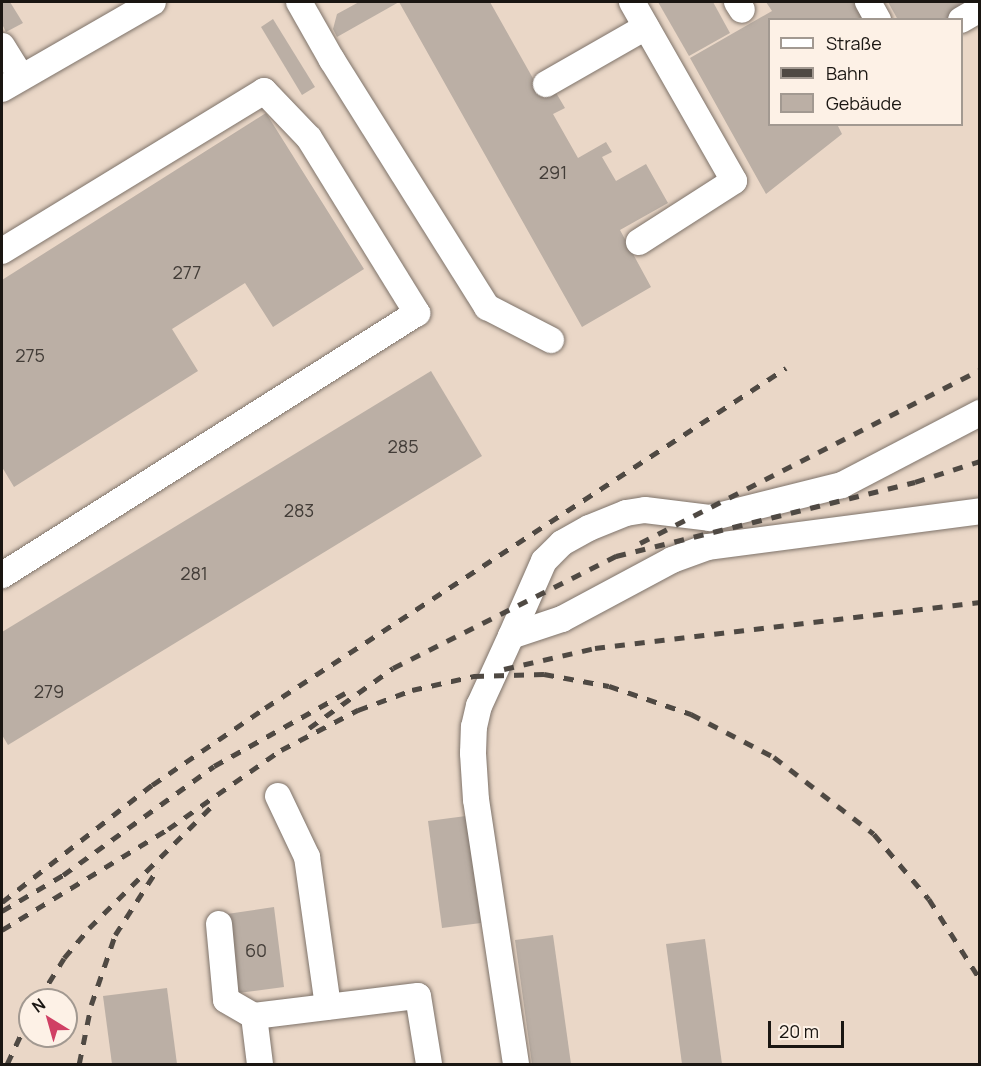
<!DOCTYPE html>
<html>
<head>
<meta charset="utf-8">
<style>
  body { margin:0 }
  #map { position:relative; width:981px; height:1066px; overflow:hidden; background:#f0e3d9; font-family:Manrope,sans-serif }
  div>[style] { position:absolute }
  [style*='--x'] { left:calc(var(--x)*1px); top:calc(var(--y)*1px); width:calc(var(--w)*1px); rotate:calc(var(--a)*1deg) }
  .built>* { inset:0; background:#ead7c7 }
  .building>* { inset:0; background:#bbafa5 }
  .roads { filter:drop-shadow(0 0 2px #7e736a) drop-shadow(0 0 2px #7e736a) }
  .minor>* { height:26px; margin:-13px; padding:0 13px; transform-origin:13px; border-radius:13px; background:#fff }
  .rail>* { height:4.5px; margin-top:-2.25px; transform-origin:0; background:repeating-linear-gradient(90deg,#4f4943 0 10px,transparent 0 20px) }
  span { translate:-50% -50%; white-space:nowrap; text-align:center; line-height:1.15; -webkit-text-stroke:6px #fdf1e6; paint-order:stroke }
  .number-label { font-size:18px; color:#423c37 }
  .number-label span { -webkit-text-stroke-width:0 }
  .frame { position:absolute; inset:0; border:3px solid #1a1612; pointer-events:none }
  .legend { position:absolute; left:768px; top:18px; width:195px; height:108px; box-sizing:border-box; background:#fdf1e6; border:2px solid #a29991; margin:0; padding:8px 10px; list-style:none; font-size:18px; color:#1a1612 }
  .legend li { display:flex; align-items:center; gap:12px; height:30px }
  .legend b { width:30px; border:2px solid #a29991 }
  .north { position:absolute; left:18px; top:988px; width:60px; height:60px; box-sizing:border-box; background:#fdf1e6; border:2px solid #a29991; border-radius:50%; rotate:323deg; font-size:16px; font-weight:700; line-height:24px; text-align:center; color:#1a1612 }
  .north::after { content:''; display:block; margin:auto; width:21px; height:27px; background:#d04064; clip-path:polygon(50% 0,100% 100%,50% 72%,0 100%) }
  .scale { position:absolute; left:768px; top:1021px; width:76px; height:27px; box-sizing:border-box; border:3px solid #1a1612; border-top:0; padding-left:8px; font-size:18px; line-height:21px; white-space:nowrap; color:#1a1612; -webkit-text-stroke:4px #fdf1e6; paint-order:stroke }
</style>
</head>
<body>
<div id="map">
  <div class="built">
    <i style="clip-path:polygon(evenodd,2px 2px,979px 2px,979px 1064px,2px 1064px,2px 2px,770px 20px,962px 20px,962px 124px,770px 124px,770px 20px,2px 2px,30px 1000px,66px 1000px,66px 1036px,30px 1036px,30px 1000px)"></i>
  </div>
  <div class="building">
    <i style="clip-path:polygon(2px 2px,10px 2px,23px 23px,6px 32px,2px 24px)"></i>
    <i style="clip-path:polygon(359px 2px,490px 2px,544px 98px,555px 91px,565px 108px,553px 114px,578px 158px,606px 142px,612px 152px,602px 157px,616px 181px,646px 164px,668px 203px,620px 230px,651px 287px,582px 327px,399px 2px,337px 37px,333px 29px,337px 14px)"></i>
    <i style="clip-path:polygon(658px 2px,713px 2px,730px 33px,689px 56px)"></i>
    <i style="clip-path:polygon(766px 2px,855px 2px,866px 20px,770px 20px,770px 124px,837px 124px,842px 134px,766px 194px,690px 58px,772px 11px)"></i>
    <i style="clip-path:polygon(888px 2px,976px 2px,944px 20px,898px 20px)"></i>
    <i style="clip-path:polygon(273px 19px,315px 87px,302px 95px,261px 27px)"></i>
    <i style="clip-path:polygon(266px 113px,364px 269px,273px 327px,245px 283px,172px 329px,198px 371px,14px 487px,2px 467px,2px 280px)"></i>
    <i style="clip-path:polygon(431px 371px,482px 456px,8px 745px,2px 735px,2px 632px)"></i>
    <i style="clip-path:polygon(466px 816px,481px 923px,442px 928px,428px 821px)"></i>
    <i style="clip-path:polygon(274px 907px,284px 987px,238px 993px,227px 914px)"></i>
    <i style="clip-path:polygon(553px 935px,571px 1064px,532px 1064px,515px 940px)"></i>
    <i style="clip-path:polygon(705px 939px,722px 1064px,682px 1064px,666px 944px)"></i>
    <i style="clip-path:polygon(167px 988px,177px 1064px,112px 1064px,103px 996px)"></i>
  </div>
  <div class="roads">
    <div class="minor">
      <i style="--x:299;--y:2;--w:67;--a:60.4"></i>
      <i style="--x:332;--y:60;--w:292;--a:57.9"></i>
      <i style="--x:487;--y:307;--w:72;--a:27.3"></i>
      <i style="--x:632;--y:2;--w:206;--a:60.3"></i>
      <i style="--x:734;--y:181;--w:113;--a:147.3"></i>
      <i style="--x:737;--y:2;--w:9;--a:58"></i>
      <i style="--x:868;--y:2;--w:21;--a:61"></i>
      <i style="--x:961;--y:20;--w:22;--a:-30"></i>
      <i style="--x:2;--y:46;--w:36;--a:58"></i>
      <i style="--x:546;--y:84;--w:115;--a:-29.7"></i>
      <i style="--x:2;--y:89;--w:174;--a:-29.9"></i>
      <i style="--x:2;--y:251;--w:307;--a:-31.4"></i>
      <i style="--x:264;--y:91;--w:65;--a:46.2"></i>
      <i style="--x:309;--y:138;--w:206;--a:58.3"></i>
      <i style="--x:417;--y:313;--w:491;--a:147.7"></i>
      <i style="--x:511;--y:636;--w:82;--a:-66.3"></i>
      <i style="--x:544;--y:561;--w:25;--a:-45"></i>
      <i style="--x:562;--y:543;--w:31;--a:-29"></i>
      <i style="--x:589;--y:528;--w:40;--a:-22"></i>
      <i style="--x:626;--y:513;--w:19;--a:-9"></i>
      <i style="--x:645;--y:510;--w:65;--a:7"></i>
      <i style="--x:710;--y:518;--w:136;--a:-14"></i>
      <i style="--x:842;--y:485;--w:156;--a:-27.6"></i>
      <i style="--x:278;--y:796;--w:68;--a:64.6"></i>
      <i style="--x:307;--y:857;--w:151;--a:82"></i>
      <i style="--x:219;--y:924;--w:76;--a:84.7"></i>
      <i style="--x:226;--y:1000;--w:32;--a:30"></i>
      <i style="--x:254;--y:1016;--w:165;--a:-7"></i>
      <i style="--x:418;--y:996;--w:69;--a:80.8"></i>
      <i style="--x:254;--y:1016;--w:48;--a:82.9"></i>
      <i style="--x:516;--y:1064;--w:267;--a:-98.6"></i>
      <i style="--x:476;--y:800;--w:47;--a:-93.7"></i>
      <i style="--x:473;--y:753;--w:26;--a:-88"></i>
      <i style="--x:474;--y:727;--w:22;--a:-77"></i>
      <i style="--x:479;--y:706;--w:77;--a:-65.4"></i>
      <i style="--x:511;--y:636;--w:54;--a:-18.4"></i>
      <i style="--x:562;--y:619;--w:125;--a:-28.2"></i>
      <i style="--x:672;--y:560;--w:38;--a:-20"></i>
      <i style="--x:708;--y:547;--w:274;--a:-7.5"></i>
    </div>
  </div>
  <div class="rail">
    <i style="--x:640;--y:543;--w:381;--a:-27"></i>
    <i style="--x:504;--y:669;--w:93;--a:-13"></i>
    <i style="--x:595;--y:648;--w:388;--a:-6.8"></i>
    <i style="--x:309;--y:728;--w:103;--a:-35.5"></i>
    <i style="--x:393;--y:668;--w:250;--a:-26.7"></i>
    <i style="--x:616;--y:556;--w:308;--a:-13.9"></i>
    <i style="--x:915;--y:482;--w:68;--a:-17.9"></i>
    <i style="--x:2;--y:902;--w:190;--a:-38"></i>
    <i style="--x:152;--y:785;--w:137;--a:-34.3"></i>
    <i style="--x:265;--y:708;--w:622;--a:-33.13"></i>
    <i style="--x:2;--y:911;--w:71;--a:-30.5"></i>
    <i style="--x:63;--y:875;--w:186;--a:-35.8"></i>
    <i style="--x:214;--y:766;--w:150;--a:-29.1"></i>
    <i style="--x:2;--y:930;--w:194;--a:-31.3"></i>
    <i style="--x:168;--y:829;--w:138;--a:-35"></i>
    <i style="--x:281;--y:750;--w:87;--a:-27.5"></i>
    <i style="--x:358;--y:710;--w:58;--a:-20.3"></i>
    <i style="--x:412;--y:690;--w:64;--a:-12.7"></i>
    <i style="--x:474;--y:676;--w:70;--a:-1.6"></i>
    <i style="--x:544;--y:674;--w:66;--a:10.5"></i>
    <i style="--x:609;--y:686;--w:87;--a:18.9"></i>
    <i style="--x:691;--y:714;--w:93;--a:27.4"></i>
    <i style="--x:774;--y:757;--w:126;--a:37.6"></i>
    <i style="--x:874;--y:834;--w:85;--a:49.8"></i>
    <i style="--x:929;--y:899;--w:95;--a:57.5"></i>
    <i style="--x:38;--y:1000;--w:49;--a:-58.2"></i>
    <i style="--x:64;--y:958;--w:39;--a:-50"></i>
    <i style="--x:89;--y:928;--w:172;--a:-44.8"></i>
    <i style="--x:7;--y:1064;--w:54;--a:-64.9"></i>
    <i style="--x:79;--y:1064;--w:60;--a:-78.5"></i>
    <i style="--x:91;--y:1005;--w:74;--a:-71.1"></i>
    <i style="--x:115;--y:935;--w:80;--a:-57.3"></i>
  </div>
  <div class="number-label">
    <span style="left:553px;top:172px">291</span>
    <span style="left:187px;top:272px">277</span>
    <span style="left:30px;top:355px">275</span>
    <span style="left:403px;top:446px">285</span>
    <span style="left:299px;top:510px">283</span>
    <span style="left:194px;top:573px">281</span>
    <span style="left:49px;top:691px">279</span>
    <span style="left:256px;top:950px">60</span>
  </div>
  <div class="frame"></div>
  <ul class="legend">
  <li><b style="height:8px;background:#fff"></b>Straße</li>
  <li><b style="height:8px;background:#4f4943"></b>Bahn</li>
  <li><b style="height:16px;background:#bbafa5"></b>Gebäude</li>
  </ul>
  <div class="north">N</div>
  <div class="scale">20 m</div>
</div>
</body>
</html>
